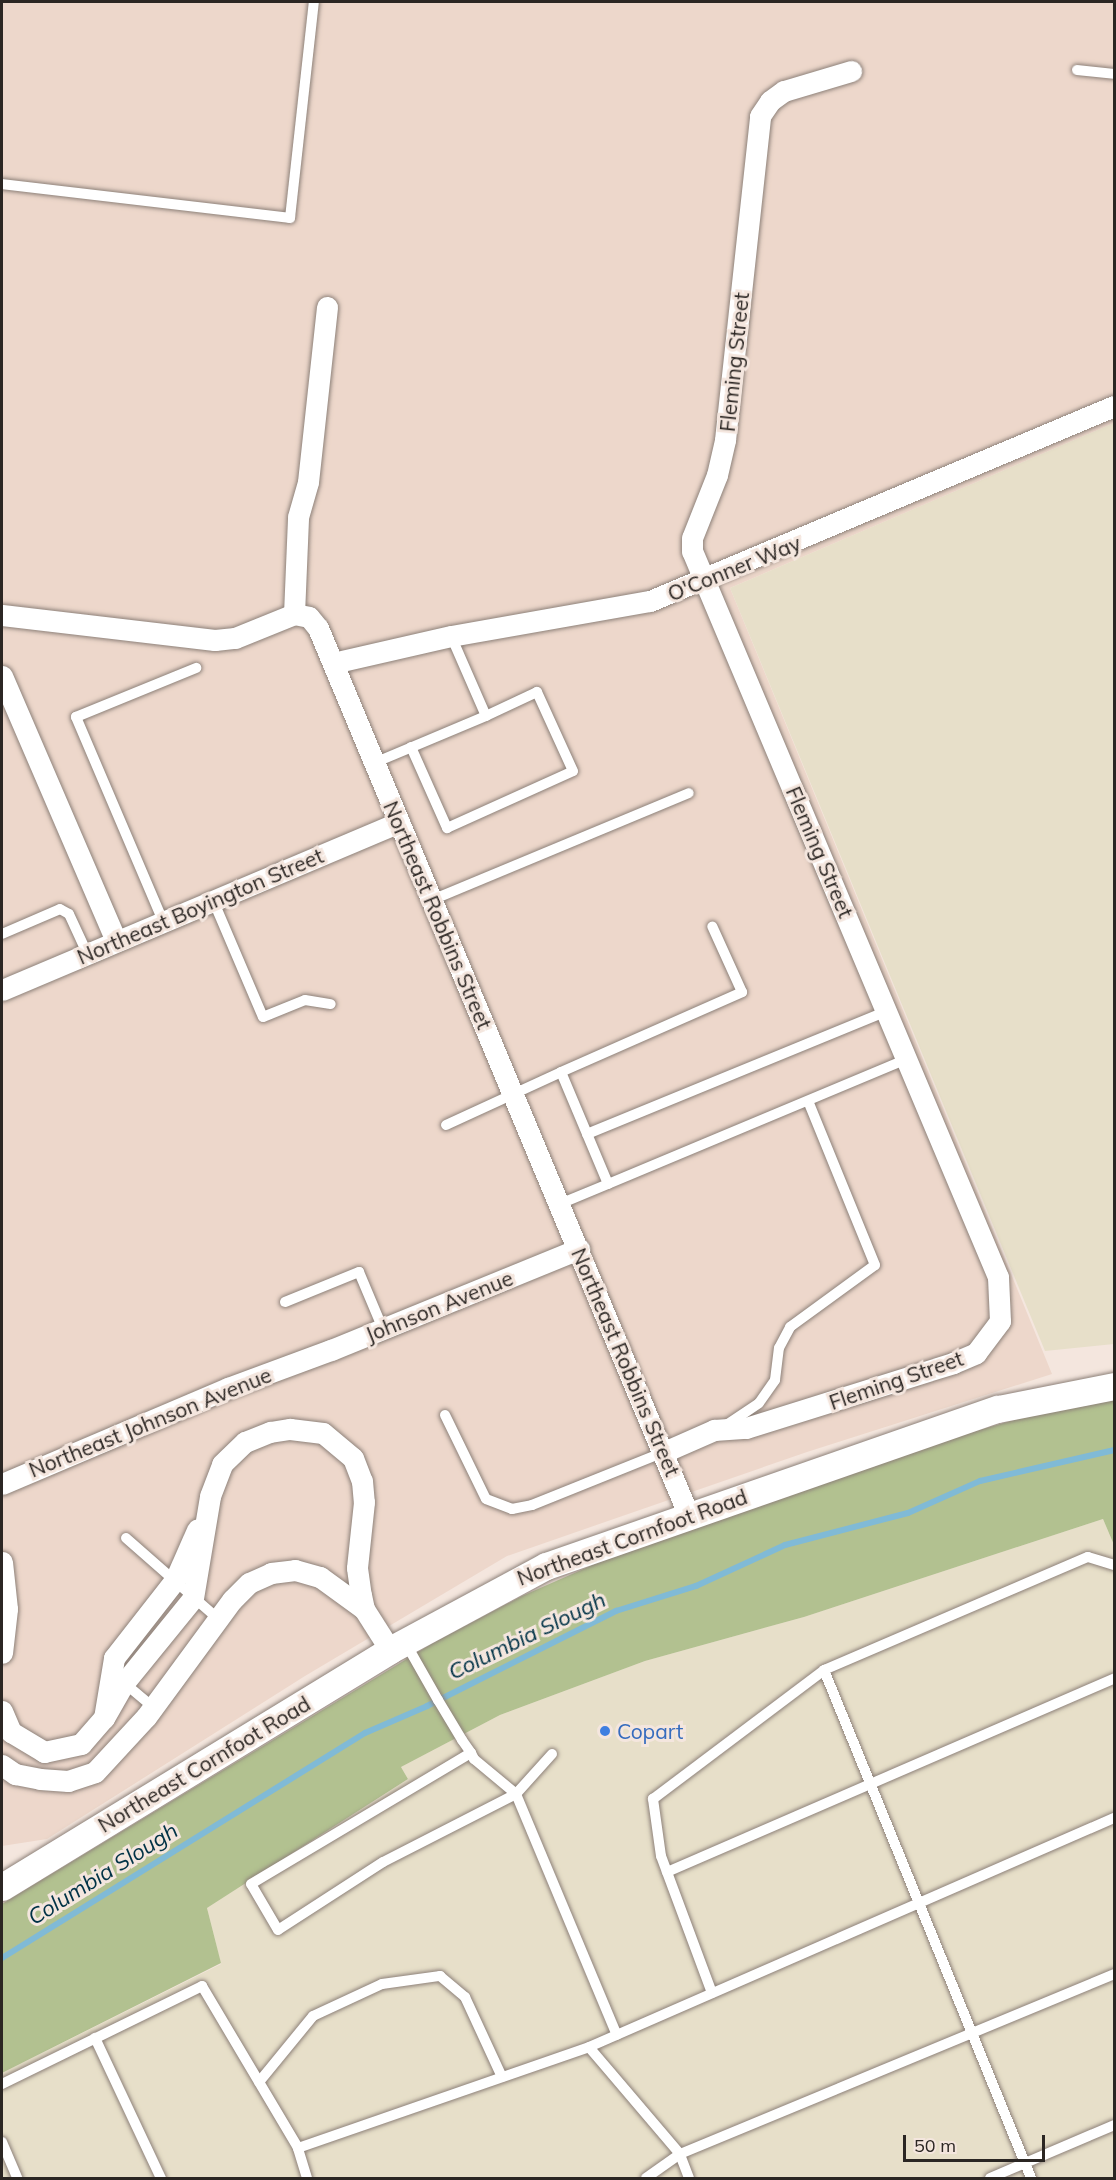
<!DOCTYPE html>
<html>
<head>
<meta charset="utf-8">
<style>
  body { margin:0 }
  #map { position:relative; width:1116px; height:2180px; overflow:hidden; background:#f4e6de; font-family:Mulish,sans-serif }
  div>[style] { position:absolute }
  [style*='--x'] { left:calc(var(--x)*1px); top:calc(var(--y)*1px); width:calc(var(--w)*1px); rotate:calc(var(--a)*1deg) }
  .built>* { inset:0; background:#edd7cb }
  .industrial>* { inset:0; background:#e7dfc9 }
  .green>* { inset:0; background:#b2c190 }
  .stream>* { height:6px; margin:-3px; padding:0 3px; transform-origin:3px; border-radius:3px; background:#80bad6 }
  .roads { filter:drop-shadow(0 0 2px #8d8179) drop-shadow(0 0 2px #8d8179) }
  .service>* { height:10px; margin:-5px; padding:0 5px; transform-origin:5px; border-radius:5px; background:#fff }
  .minor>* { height:21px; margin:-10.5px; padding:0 10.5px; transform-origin:10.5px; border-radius:10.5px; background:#fff }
  .tertiary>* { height:27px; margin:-13.5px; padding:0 13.5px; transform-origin:13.5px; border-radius:13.5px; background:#fff }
  .dots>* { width:16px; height:16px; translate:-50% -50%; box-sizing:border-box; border:3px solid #f4e6de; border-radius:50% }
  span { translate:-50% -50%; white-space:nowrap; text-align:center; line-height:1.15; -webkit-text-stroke:6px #f4e6de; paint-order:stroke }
  .street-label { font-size:21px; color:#2b2623 }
  .shop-label { font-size:21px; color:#366cbe }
  .left { translate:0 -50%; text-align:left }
  .water-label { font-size:22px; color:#003246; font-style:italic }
  .frame { position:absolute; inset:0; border:3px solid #2b2623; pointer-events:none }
  .scale { position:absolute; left:903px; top:2135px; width:142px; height:27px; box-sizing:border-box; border:3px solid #2b2623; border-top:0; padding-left:8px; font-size:18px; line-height:21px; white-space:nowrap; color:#2b2623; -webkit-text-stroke:4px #f4e6de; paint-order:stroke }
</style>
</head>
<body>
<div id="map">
  <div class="built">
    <i style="clip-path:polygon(2px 2px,1114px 2px,1114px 423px,730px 588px,1052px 1374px,807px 1452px,507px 1556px,305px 1676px,47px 1839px,2px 1846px)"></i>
  </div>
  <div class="industrial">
    <i style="clip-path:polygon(1114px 423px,1114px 1344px,1045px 1351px,730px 588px)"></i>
    <i style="clip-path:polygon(1103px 1519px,1114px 1545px,1114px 2178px,2px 2178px,2px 2073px,221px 1964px,207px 1908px,408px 1779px,401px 1767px,500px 1715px,645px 1661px,804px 1617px)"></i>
  </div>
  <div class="green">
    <i style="clip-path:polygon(1114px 1399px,1114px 1545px,1103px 1519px,804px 1617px,645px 1661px,500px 1715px,401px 1767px,408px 1779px,207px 1908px,221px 1963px,2px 2073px,2px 1904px,433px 1643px,522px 1596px,597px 1563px,949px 1439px,1061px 1406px)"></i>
  </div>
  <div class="stream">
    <i style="--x:2;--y:1958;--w:427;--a:-31.8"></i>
    <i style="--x:365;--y:1733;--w:68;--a:-23.5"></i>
    <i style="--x:427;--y:1706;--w:212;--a:-26.7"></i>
    <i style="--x:616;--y:1611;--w:84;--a:-17.4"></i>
    <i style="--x:696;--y:1586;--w:98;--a:-24.7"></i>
    <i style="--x:785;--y:1545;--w:127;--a:-14.6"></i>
    <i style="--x:908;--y:1513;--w:79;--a:-24"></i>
    <i style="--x:980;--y:1481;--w:138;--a:-13"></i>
  </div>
  <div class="roads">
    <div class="service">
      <i style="--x:1077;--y:70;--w:37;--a:6"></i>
      <i style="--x:2;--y:184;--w:290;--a:6.7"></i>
      <i style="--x:290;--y:218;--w:217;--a:-83.7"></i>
      <i style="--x:411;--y:747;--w:89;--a:66"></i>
      <i style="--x:447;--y:828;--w:138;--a:-24.3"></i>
      <i style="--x:573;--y:771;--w:87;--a:-114.5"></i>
      <i style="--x:537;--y:692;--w:56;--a:154.8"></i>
      <i style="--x:374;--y:763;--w:121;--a:-22.8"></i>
      <i style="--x:486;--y:716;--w:87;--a:-113.6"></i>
      <i style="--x:213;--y:900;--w:127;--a:66.9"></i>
      <i style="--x:263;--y:1017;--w:45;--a:-22"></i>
      <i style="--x:305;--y:1000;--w:26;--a:9"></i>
      <i style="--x:432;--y:900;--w:278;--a:-22.6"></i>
      <i style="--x:163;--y:921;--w:222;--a:-113.1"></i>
      <i style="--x:76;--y:717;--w:130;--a:-22.2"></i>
      <i style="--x:2;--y:934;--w:63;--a:-23.3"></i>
      <i style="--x:60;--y:909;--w:10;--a:29"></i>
      <i style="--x:69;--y:914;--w:43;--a:65.2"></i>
      <i style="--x:561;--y:1072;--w:198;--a:-23.8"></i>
      <i style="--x:742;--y:992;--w:72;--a:-114.4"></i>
      <i style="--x:446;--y:1125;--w:127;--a:-24.7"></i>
      <i style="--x:561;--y:1072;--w:121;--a:67.2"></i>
      <i style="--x:608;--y:1184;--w:52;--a:157.4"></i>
      <i style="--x:587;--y:1134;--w:324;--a:-22.3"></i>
      <i style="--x:608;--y:1184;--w:322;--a:-22.7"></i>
      <i style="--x:285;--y:1302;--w:80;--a:-22.1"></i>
      <i style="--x:359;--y:1272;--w:62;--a:67.2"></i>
      <i style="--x:445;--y:1415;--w:93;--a:64"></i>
      <i style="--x:486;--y:1499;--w:28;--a:21"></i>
      <i style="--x:512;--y:1509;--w:20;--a:-11"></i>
      <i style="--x:532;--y:1505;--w:142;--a:-21.9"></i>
      <i style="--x:728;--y:1424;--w:37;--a:-34"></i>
      <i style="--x:759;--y:1403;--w:28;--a:-55"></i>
      <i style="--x:775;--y:1380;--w:32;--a:-83"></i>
      <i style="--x:779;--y:1348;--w:24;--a:-62"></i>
      <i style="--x:790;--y:1327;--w:105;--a:-36.1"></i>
      <i style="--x:875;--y:1265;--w:177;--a:-112.2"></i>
      <i style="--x:126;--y:1538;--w:121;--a:41.3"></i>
      <i style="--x:405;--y:1642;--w:67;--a:60.4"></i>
      <i style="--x:438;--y:1700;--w:47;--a:59"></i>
      <i style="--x:462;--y:1740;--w:16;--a:55"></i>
      <i style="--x:471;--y:1753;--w:7;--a:63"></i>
      <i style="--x:474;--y:1759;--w:55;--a:39.8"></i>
      <i style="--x:516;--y:1794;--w:149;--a:152.9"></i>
      <i style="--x:383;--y:1862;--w:125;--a:147.1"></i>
      <i style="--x:278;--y:1930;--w:53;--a:-120.4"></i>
      <i style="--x:251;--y:1884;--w:256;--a:-30.8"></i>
      <i style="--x:824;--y:1670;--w:549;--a:67.83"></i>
      <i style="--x:122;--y:1681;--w:40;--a:40"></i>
      <i style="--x:552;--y:1754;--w:54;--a:132"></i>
      <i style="--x:516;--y:1794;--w:261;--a:67.3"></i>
      <i style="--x:667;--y:1872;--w:487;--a:-23.4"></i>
      <i style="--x:712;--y:1993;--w:146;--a:-110.4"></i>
      <i style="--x:661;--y:1856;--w:58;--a:-98"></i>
      <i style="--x:653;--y:1799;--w:214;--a:-37"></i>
      <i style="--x:824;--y:1670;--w:287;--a:-23.2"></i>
      <i style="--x:1088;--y:1557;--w:27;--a:17"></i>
      <i style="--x:95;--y:2038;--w:155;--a:64.8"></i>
      <i style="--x:259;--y:2082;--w:85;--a:-50.7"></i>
      <i style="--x:313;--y:2016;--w:76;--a:-24.9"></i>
      <i style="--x:382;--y:1984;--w:59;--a:-7.9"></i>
      <i style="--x:440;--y:1976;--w:33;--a:40"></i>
      <i style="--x:465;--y:1997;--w:88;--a:65.2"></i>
      <i style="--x:2;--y:2084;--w:223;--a:-26.1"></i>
      <i style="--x:202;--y:1986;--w:188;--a:59.3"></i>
      <i style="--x:2;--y:2142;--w:39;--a:67"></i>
      <i style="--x:307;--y:2178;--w:31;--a:-107"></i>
      <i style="--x:298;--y:2148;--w:308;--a:-19.1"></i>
      <i style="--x:646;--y:2178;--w:42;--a:-35.2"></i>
      <i style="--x:680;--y:2154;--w:470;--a:-22.5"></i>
      <i style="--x:689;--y:2178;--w:26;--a:-111"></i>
      <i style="--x:680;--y:2154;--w:140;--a:-130.4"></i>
      <i style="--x:589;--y:2047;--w:573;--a:-23.57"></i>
      <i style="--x:990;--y:2178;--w:135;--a:-23.1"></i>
    </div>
    <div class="minor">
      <i style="--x:294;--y:614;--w:15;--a:11"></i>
      <i style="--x:309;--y:617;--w:14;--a:51"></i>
      <i style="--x:318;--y:628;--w:960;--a:67.33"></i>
      <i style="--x:294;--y:614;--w:97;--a:-87.6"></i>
      <i style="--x:298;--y:517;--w:36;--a:-74"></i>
      <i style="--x:308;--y:482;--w:176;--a:-83.8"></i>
      <i style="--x:2;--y:615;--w:214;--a:6.7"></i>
      <i style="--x:215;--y:640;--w:20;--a:-6"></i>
      <i style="--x:235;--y:638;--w:64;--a:-22.1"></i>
      <i style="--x:333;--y:663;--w:121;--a:-12.9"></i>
      <i style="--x:451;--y:636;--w:202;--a:-10"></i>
      <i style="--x:650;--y:601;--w:503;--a:-22.8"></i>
      <i style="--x:2;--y:676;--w:288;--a:66.7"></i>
      <i style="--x:2;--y:990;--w:431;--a:-22.9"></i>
      <i style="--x:664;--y:1452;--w:55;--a:-23.7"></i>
      <i style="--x:714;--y:1430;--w:32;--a:-4"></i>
      <i style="--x:746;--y:1428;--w:217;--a:-17.4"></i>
      <i style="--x:953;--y:1363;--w:25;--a:-23"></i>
      <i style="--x:976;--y:1353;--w:40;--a:-53"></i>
      <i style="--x:1000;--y:1321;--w:44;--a:-92.6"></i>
      <i style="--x:998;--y:1277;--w:788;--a:-112.85"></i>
      <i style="--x:692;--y:551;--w:13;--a:-90"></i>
      <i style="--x:692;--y:538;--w:68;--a:-68.4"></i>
      <i style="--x:717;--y:475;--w:36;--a:-77"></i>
      <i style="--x:725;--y:440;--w:326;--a:-83.8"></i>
      <i style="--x:760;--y:116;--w:18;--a:-56"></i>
      <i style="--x:770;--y:101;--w:17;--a:-36"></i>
      <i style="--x:784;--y:91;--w:70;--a:-16.6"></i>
      <i style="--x:2;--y:1484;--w:246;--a:-23"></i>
      <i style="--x:228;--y:1388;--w:110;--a:-20.3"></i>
      <i style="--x:331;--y:1350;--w:268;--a:-22.2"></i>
      <i style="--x:2;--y:1562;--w:47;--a:83.9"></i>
      <i style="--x:7;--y:1609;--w:44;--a:96.5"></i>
      <i style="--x:2;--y:1711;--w:23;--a:67"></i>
      <i style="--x:11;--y:1732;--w:39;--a:31"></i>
      <i style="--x:44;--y:1752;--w:38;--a:-12"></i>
      <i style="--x:81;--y:1744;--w:35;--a:-49"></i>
      <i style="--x:104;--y:1718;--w:61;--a:-80.5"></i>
      <i style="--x:114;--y:1658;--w:99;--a:-52"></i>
      <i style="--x:175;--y:1580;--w:55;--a:-66.3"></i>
      <i style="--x:104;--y:1718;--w:40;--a:-60.3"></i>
      <i style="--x:124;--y:1683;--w:109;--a:-50.9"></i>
      <i style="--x:193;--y:1598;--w:103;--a:-80.5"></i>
      <i style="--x:210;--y:1496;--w:34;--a:-69"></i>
      <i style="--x:222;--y:1464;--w:32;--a:-44"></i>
      <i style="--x:245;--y:1442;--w:27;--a:-22"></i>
      <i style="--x:270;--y:1432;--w:20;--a:-9"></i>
      <i style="--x:290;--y:1429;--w:33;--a:7"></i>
      <i style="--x:323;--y:1433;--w:39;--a:40"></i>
      <i style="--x:353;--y:1458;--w:25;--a:69"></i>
      <i style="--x:362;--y:1481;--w:21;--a:85"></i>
      <i style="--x:364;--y:1502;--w:66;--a:96.1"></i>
      <i style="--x:357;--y:1568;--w:27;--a:82"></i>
      <i style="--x:361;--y:1595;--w:14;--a:78"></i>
      <i style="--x:364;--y:1609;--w:49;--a:57.6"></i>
      <i style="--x:2;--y:1765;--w:16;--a:35"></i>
      <i style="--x:15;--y:1774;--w:25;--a:11"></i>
      <i style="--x:40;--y:1779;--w:28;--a:4"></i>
      <i style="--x:68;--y:1781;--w:28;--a:-18"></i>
      <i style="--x:95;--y:1772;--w:75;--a:-47.2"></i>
      <i style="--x:146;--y:1717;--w:145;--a:-53.7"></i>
      <i style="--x:232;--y:1600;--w:24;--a:-45"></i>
      <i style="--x:249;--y:1583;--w:24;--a:-24"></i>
      <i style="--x:271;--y:1573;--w:24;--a:-7"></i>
      <i style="--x:295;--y:1570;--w:26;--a:16"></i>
      <i style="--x:320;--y:1577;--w:54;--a:36"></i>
    </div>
    <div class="tertiary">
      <i style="--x:2;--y:1887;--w:455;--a:-31.4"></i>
      <i style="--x:390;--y:1650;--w:177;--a:-28.3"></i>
      <i style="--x:546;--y:1566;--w:478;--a:-19.2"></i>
      <i style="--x:998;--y:1409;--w:118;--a:-11.2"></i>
    </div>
  </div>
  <div class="dots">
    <i style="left:605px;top:1731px;background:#3f7fe0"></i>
  </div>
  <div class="street-label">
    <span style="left:734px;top:362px;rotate:-84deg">Fleming Street</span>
    <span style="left:734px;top:568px;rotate:-22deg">O'Conner Way</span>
    <span style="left:820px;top:852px;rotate:67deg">Fleming Street</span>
    <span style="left:200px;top:906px;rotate:-23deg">Northeast Boyington Street</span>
    <span style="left:438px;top:915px;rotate:67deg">Northeast Robbins Street</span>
    <span style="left:439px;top:1306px;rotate:-22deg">Johnson Avenue</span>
    <span style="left:626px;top:1362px;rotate:67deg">Northeast Robbins Street</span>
    <span style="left:896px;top:1380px;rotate:-19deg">Fleming Street</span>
    <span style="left:150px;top:1422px;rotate:-22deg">Northeast Johnson Avenue</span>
    <span style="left:632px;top:1537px;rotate:-20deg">Northeast Cornfoot Road</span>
    <span style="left:204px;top:1764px;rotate:-31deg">Northeast Cornfoot Road</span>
  </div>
  <div class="shop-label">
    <span class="left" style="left:617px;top:1731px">Copart</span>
  </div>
  <div class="water-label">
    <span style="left:527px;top:1636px;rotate:-26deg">Columbia Slough</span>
    <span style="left:103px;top:1874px;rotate:-32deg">Columbia Slough</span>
  </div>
  <div class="frame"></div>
  <div class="scale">50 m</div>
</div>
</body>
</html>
